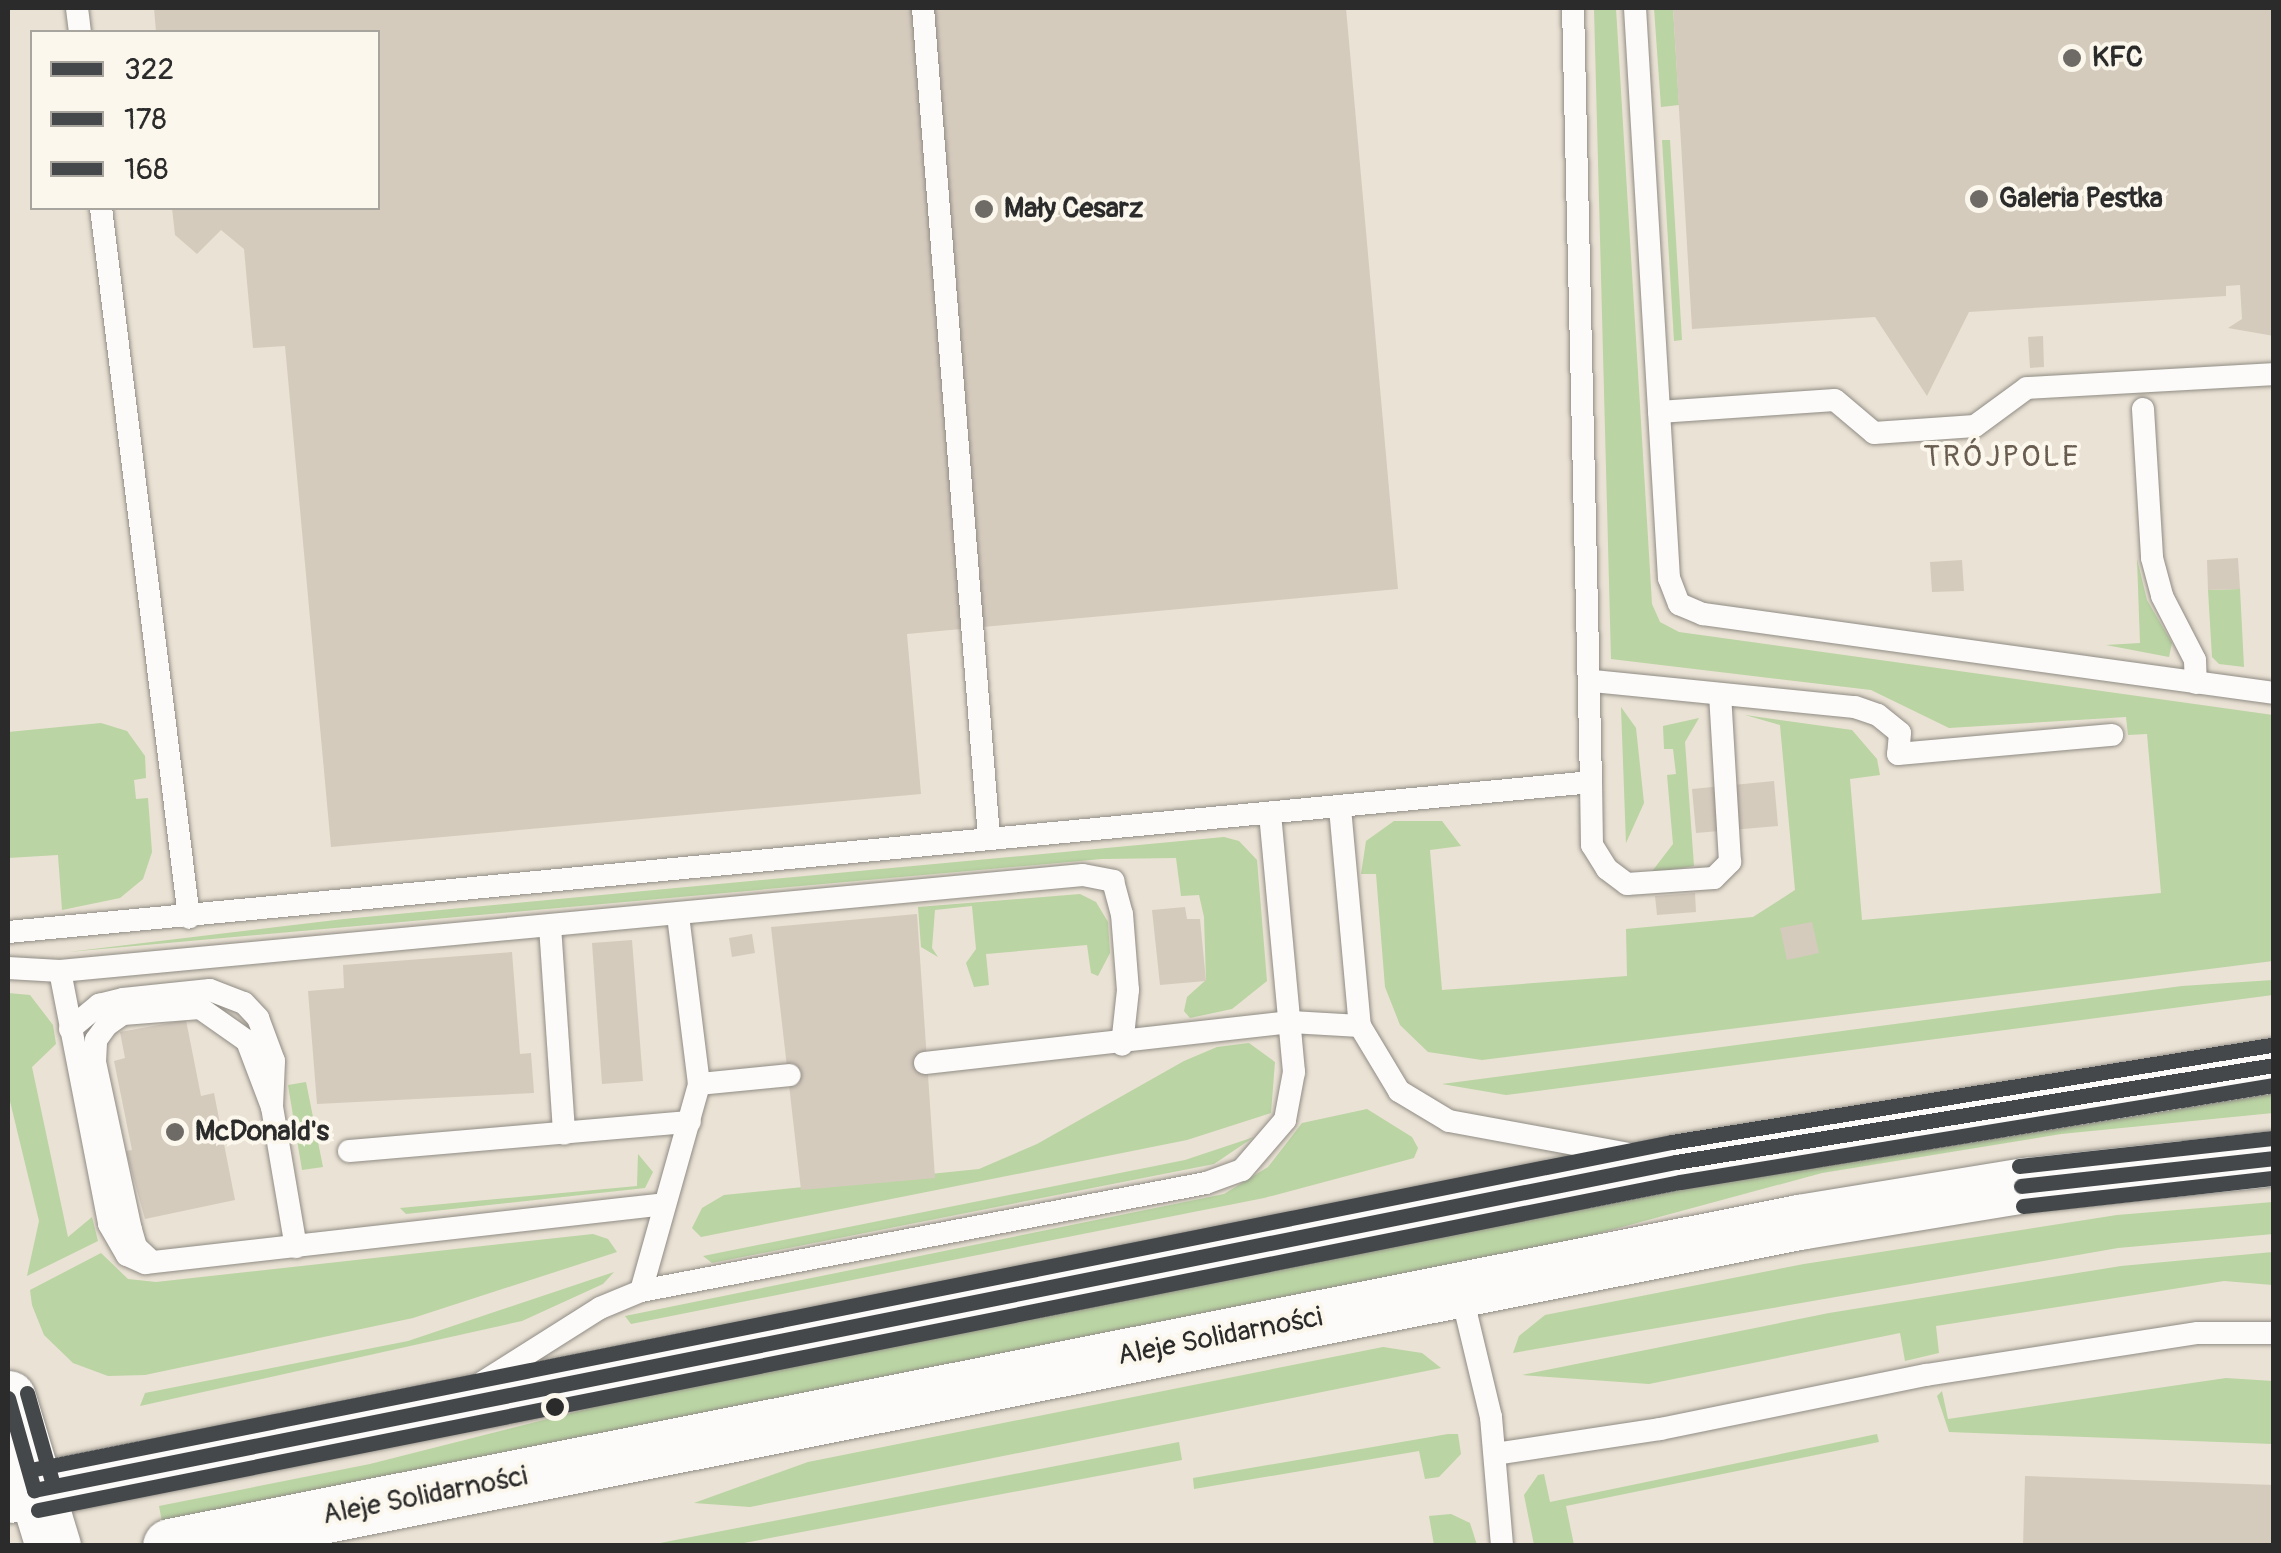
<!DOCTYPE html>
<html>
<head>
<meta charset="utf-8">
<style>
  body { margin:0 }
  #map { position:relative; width:2281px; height:1553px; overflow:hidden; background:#eae2d4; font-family:Pangolin,sans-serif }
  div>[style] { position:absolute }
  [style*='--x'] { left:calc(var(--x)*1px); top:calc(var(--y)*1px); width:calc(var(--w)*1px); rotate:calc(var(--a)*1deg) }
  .green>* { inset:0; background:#bad4a3 }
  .building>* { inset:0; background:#d5cbbd }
  .roads { filter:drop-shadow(0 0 2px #908c85) drop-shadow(0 0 2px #908c85) }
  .lane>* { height:22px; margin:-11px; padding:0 11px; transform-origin:11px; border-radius:11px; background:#fcfbf9 }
  .secondary>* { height:55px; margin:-27.5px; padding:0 27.5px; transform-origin:27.5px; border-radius:27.5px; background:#fcfbf9 }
  .bus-1>* { height:15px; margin:-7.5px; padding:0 7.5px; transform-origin:7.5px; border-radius:7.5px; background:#45484a }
  .bus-2>* { height:15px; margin:-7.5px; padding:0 7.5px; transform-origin:7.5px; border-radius:7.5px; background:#45484a }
  .bus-3>* { height:15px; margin:-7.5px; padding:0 7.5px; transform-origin:7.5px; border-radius:7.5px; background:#45484a }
  .dots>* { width:28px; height:28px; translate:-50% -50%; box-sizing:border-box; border:5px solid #fbf7ec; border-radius:50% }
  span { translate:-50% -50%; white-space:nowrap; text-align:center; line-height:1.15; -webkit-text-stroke:8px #fbf7ec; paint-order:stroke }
  .poi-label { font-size:28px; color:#2b2b2b; font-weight:700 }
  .left { translate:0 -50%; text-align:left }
  .street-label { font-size:28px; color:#2b2b2b }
  .neighbourhood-label { font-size:30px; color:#695d50; letter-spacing:2.5px }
  .frame { position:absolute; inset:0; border:10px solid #2b2b2b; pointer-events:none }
  .legend { position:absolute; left:30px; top:30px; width:350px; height:180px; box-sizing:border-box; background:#fbf7ec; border:2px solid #a8a59f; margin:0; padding:12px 18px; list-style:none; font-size:30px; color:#2b2b2b }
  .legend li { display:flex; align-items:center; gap:20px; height:50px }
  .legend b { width:50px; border:2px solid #a8a59f }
</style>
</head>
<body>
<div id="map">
  <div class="green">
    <i style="clip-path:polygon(1594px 8px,1616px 8px,1652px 604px,1660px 622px,1679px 632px,2273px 715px,2273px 961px,1482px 1060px,1428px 1052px,1400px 1025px,1385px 987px,1376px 874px,1361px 874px,1366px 841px,1394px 821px,1442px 821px,1461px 846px,1430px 850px,1442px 990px,1627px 976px,1626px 929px,1753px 917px,1795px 890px,1780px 725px,1745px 715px,1852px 730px,1877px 759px,1880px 775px,1850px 779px,1862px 920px,2161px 893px,2147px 734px,2128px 735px,2126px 717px,1949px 728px,1871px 690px,1611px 659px)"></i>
    <i style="clip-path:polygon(1654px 8px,1673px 8px,1679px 105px,1661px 107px)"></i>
    <i style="clip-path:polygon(1662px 140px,1670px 140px,1682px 340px,1674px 341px)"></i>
    <i style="clip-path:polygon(2137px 559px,2147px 600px,2172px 643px,2169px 657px,2106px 645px,2140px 643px)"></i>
    <i style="clip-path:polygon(2240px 589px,2244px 667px,2219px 664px,2212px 657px,2208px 590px)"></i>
    <i style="clip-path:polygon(1621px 707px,1636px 728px,1644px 803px,1626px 843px)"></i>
    <i style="clip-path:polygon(1699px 718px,1685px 742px,1694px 866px,1650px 874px,1673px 844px,1667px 775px,1676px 774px,1673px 749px,1664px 749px,1663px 726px)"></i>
    <i style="clip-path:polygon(101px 723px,127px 731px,145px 756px,146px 778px,134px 780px,136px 799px,148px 798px,152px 852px,143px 879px,120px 898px,62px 910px,58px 855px,8px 858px,8px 732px)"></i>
    <i style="clip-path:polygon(1224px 837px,1239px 841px,1257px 860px,1267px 981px,1232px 1009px,1190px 1018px,1184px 1011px,1187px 997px,1206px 980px,1204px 917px,1199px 895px,1181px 896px,1176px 858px,1102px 859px,68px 952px,344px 919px)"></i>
    <i style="clip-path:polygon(1080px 894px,1096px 902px,1108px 922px,1110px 953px,1098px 976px,1091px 973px,1087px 945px,986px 954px,989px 985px,974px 987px,966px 963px,976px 949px,972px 906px,935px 910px,932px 948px,938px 957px,921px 947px,918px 907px)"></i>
    <i style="clip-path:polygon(2273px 980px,2273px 995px,1506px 1095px,1442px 1084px,2182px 986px)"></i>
    <i style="clip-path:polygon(8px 993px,30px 995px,53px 1025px,56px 1044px,32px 1067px,68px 1237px,92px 1217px,98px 1241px,27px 1276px,39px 1221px,8px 1093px)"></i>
    <i style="clip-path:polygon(1249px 1043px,1275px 1062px,1271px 1113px,1187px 1140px,701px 1237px,692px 1228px,702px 1208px,724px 1195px,979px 1169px,1037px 1144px,1184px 1061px,1217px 1047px)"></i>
    <i style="clip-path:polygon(2273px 1081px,2273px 1113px,2061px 1134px,1822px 1173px,1563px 1243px,162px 1522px,159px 1506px,370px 1464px,661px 1390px,1360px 1247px)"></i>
    <i style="clip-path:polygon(306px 1082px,323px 1167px,302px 1170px,288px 1085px)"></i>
    <i style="clip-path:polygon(1367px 1109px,1412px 1137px,1418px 1148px,1414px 1158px,1264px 1198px,631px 1324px,625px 1316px,1224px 1194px,1268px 1167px,1302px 1123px)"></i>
    <i style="clip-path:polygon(1254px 1137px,1214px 1164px,712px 1263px,703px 1256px,1185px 1160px)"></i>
    <i style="clip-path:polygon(638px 1154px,653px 1172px,645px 1188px,406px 1214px,400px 1208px,637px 1186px)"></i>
    <i style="clip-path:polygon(2273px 1202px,2273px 1234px,2118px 1248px,1513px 1353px,1519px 1336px,1545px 1315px,1804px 1264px,2117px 1215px)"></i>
    <i style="clip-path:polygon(593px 1234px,608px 1239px,617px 1252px,413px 1318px,145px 1375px,108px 1376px,73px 1363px,44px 1335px,32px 1305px,30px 1290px,101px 1253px,128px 1279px,156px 1282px)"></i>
    <i style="clip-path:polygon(2273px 1252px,2273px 1285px,2224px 1281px,1936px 1326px,1939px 1353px,1905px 1361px,1900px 1333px,1649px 1384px,1522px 1375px,1829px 1313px,2121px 1266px)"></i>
    <i style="clip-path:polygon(614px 1272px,603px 1284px,522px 1321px,140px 1406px,145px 1393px,408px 1341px)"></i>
    <i style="clip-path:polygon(1383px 1347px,1422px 1353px,1441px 1368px,750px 1507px,694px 1503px,808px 1462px)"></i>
    <i style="clip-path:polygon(2226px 1378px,2273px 1381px,2273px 1444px,1949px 1432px,1937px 1396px,1942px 1391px,1948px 1419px)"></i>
    <i style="clip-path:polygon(1448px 1434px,1458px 1434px,1461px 1454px,1439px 1477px,1425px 1479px,1419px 1451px,1194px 1489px,1193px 1478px)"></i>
    <i style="clip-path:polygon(1877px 1434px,1879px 1442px,1566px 1506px,1574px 1545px,1534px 1545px,1524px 1495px,1538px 1475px,1544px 1474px,1550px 1502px)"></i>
    <i style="clip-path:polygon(1179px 1442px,1182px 1460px,733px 1545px,650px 1545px)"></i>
    <i style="clip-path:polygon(1451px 1514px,1470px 1523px,1477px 1545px,1434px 1545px,1429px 1516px)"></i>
  </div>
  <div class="building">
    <i style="clip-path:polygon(154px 8px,1346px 8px,1398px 589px,907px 634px,921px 794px,331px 847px,285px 346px,253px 348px,244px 249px,221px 230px,197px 254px,175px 235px,172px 208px,378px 208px,378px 32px,156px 32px)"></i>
    <i style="clip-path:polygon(1673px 8px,2274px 8px,2274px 336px,2228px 328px,2242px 319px,2240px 285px,2226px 286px,2226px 296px,1969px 312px,1927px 396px,1875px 317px,1692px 329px)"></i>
    <i style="clip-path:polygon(2043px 336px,2044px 367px,2030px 368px,2028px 337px)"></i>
    <i style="clip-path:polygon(2238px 558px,2240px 589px,2208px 590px,2207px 560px)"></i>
    <i style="clip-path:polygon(1962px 560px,1964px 591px,1932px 592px,1930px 562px)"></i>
    <i style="clip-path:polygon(1774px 781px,1778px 826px,1696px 833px,1692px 789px)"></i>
    <i style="clip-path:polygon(1695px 893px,1696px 912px,1657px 915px,1655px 896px)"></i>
    <i style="clip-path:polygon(1185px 907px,1187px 919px,1200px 919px,1206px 981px,1160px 985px,1152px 910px)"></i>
    <i style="clip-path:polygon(917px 914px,935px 1178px,801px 1190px,771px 927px)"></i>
    <i style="clip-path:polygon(1812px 922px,1819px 953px,1787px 960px,1780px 928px)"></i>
    <i style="clip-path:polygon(752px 934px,755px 953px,732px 957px,729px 938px)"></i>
    <i style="clip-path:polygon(632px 940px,643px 1081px,602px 1084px,592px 943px)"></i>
    <i style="clip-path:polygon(512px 952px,520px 1054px,531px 1053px,534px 1093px,317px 1104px,308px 991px,344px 988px,343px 965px)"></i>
    <i style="clip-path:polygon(186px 1020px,201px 1096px,214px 1093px,235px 1200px,145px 1219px,126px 1151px,132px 1150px,114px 1061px,125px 1058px,120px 1032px)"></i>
    <i style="clip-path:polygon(2025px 1476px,2274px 1485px,2274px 1546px,2023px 1546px)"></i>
  </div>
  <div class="roads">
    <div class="lane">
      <i style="--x:77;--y:8;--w:24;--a:83"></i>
      <i style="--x:923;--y:8;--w:832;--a:85.45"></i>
      <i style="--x:1635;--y:8;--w:571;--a:86.59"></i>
      <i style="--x:1669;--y:578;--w:28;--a:69"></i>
      <i style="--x:1679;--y:604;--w:26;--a:23"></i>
      <i style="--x:1703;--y:614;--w:576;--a:7.88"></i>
      <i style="--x:101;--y:208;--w:715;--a:82.93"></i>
      <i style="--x:2143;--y:409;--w:149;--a:86.5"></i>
      <i style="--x:2152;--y:558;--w:39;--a:75"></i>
      <i style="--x:2162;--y:596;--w:72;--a:62.7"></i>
      <i style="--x:2195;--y:660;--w:23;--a:88"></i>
      <i style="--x:1659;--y:412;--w:176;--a:-3.9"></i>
      <i style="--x:1835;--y:400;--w:51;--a:40.2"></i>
      <i style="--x:1874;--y:433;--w:101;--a:-4"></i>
      <i style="--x:1975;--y:426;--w:64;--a:-36.2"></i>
      <i style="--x:2027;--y:388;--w:247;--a:-3.2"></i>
      <i style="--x:1593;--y:681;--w:263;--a:5.7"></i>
      <i style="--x:1855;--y:707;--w:24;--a:19"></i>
      <i style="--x:1878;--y:715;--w:28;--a:39"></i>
      <i style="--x:1900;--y:733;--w:21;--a:95"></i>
      <i style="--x:1898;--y:754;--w:215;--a:-5.1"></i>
      <i style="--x:1591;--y:782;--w:63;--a:89.1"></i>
      <i style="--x:1592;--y:845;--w:28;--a:58"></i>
      <i style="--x:1607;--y:869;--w:25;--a:37"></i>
      <i style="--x:1627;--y:884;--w:87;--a:-3.9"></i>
      <i style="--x:1714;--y:878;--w:23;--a:-45"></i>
      <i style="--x:1730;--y:862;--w:168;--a:-93.4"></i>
      <i style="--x:1340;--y:808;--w:219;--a:84.8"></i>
      <i style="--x:550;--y:926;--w:208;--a:86.1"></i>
      <i style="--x:8;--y:932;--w:1590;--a:-5.41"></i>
      <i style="--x:1591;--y:782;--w:774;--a:-91.33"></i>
      <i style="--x:8;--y:968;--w:52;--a:3.3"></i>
      <i style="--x:60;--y:971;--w:1027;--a:-5.36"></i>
      <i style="--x:1083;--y:875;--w:31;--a:11"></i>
      <i style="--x:1113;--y:881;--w:34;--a:75"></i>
      <i style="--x:1122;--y:914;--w:76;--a:85.5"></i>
      <i style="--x:1128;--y:990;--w:55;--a:96.2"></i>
      <i style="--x:60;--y:971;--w:258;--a:79"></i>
      <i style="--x:109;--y:1224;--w:36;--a:60"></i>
      <i style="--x:127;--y:1255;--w:20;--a:24"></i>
      <i style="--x:145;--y:1263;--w:523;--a:-6.47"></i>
      <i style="--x:70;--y:1029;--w:38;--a:-40"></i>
      <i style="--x:99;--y:1005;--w:25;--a:-14"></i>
      <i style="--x:123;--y:999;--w:87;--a:-5.9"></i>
      <i style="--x:210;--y:990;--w:36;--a:21"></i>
      <i style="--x:244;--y:1003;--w:21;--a:47"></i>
      <i style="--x:258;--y:1018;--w:46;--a:69.6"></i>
      <i style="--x:274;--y:1061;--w:46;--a:92.5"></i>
      <i style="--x:272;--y:1107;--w:142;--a:80.3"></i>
      <i style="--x:925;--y:1063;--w:368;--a:-6.4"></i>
      <i style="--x:1291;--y:1022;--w:69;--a:3.3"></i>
      <i style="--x:1360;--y:1026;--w:76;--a:59"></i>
      <i style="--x:1399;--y:1091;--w:58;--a:31"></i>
      <i style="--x:1449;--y:1121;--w:182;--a:10.4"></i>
      <i style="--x:699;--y:1084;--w:91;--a:-5.6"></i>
      <i style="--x:349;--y:1151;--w:342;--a:-4.9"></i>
      <i style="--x:150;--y:1260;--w:19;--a:-137"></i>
      <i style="--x:136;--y:1247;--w:18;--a:-106"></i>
      <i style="--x:131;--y:1230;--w:172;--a:-102.1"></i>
      <i style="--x:95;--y:1062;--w:22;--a:-87"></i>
      <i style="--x:96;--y:1040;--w:19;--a:-54"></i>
      <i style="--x:107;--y:1025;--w:19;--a:-35"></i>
      <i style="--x:123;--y:1014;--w:77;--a:-4.5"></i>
      <i style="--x:200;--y:1008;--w:57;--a:35.1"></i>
      <i style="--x:247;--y:1041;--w:71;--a:69.3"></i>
      <i style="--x:1460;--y:1288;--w:133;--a:76.5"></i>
      <i style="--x:1491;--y:1417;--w:129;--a:85.1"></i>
      <i style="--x:641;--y:1291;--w:215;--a:-74.3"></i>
      <i style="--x:699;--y:1084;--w:170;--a:-97.1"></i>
      <i style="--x:483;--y:1382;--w:138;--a:-32.3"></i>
      <i style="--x:600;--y:1308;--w:44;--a:-22.5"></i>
      <i style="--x:641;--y:1291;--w:575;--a:-10.82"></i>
      <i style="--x:1206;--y:1183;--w:38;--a:-20"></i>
      <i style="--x:1242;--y:1170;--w:66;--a:-49.3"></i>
      <i style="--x:1285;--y:1120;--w:49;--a:-79.4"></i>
      <i style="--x:1294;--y:1072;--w:258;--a:-95.3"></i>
      <i style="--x:1495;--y:1454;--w:167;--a:-8.6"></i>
      <i style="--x:1660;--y:1429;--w:271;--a:-11.5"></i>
      <i style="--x:1926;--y:1375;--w:275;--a:-8.8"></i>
      <i style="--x:2198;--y:1333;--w:76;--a:0"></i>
    </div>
    <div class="secondary">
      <i style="--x:8;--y:1398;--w:155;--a:73.1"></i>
      <i style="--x:8;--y:1495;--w:1701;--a:-11.29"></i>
      <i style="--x:1676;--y:1162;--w:606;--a:-9.21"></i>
      <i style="--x:170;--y:1546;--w:1661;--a:-11.25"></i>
      <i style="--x:1799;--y:1222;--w:230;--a:-9.3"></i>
      <i style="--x:2026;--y:1185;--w:249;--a:-6.2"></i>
    </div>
  </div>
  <div class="bus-1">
    <i style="--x:2021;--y:1186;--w:255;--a:-6.3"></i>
    <i style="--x:8;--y:1398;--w:96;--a:74.2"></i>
    <i style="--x:34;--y:1490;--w:1674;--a:-11.3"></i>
    <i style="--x:1676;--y:1162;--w:606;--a:-9.21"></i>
  </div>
  <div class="bus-2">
    <i style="--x:2023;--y:1206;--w:253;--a:-6.4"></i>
    <i style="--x:38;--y:1510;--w:1674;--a:-11.3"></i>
    <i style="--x:1680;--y:1182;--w:602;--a:-9.27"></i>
  </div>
  <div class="bus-3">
    <i style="--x:2019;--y:1166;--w:255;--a:-6.3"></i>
    <i style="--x:27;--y:1393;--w:96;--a:74.2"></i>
    <i style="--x:30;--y:1470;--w:1674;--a:-11.3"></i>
    <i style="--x:1672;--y:1142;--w:607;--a:-9.2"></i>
  </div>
  <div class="dots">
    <i style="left:2072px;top:58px;background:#6e6b66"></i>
    <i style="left:1979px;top:199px;background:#6e6b66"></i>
    <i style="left:984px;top:209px;background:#6e6b66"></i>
    <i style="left:175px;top:1132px;background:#6e6b66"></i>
    <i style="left:555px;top:1407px;background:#2b2b2b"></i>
  </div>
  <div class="poi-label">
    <span class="left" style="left:2092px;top:58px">KFC</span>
    <span class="left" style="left:1999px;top:199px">Galeria Pestka</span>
    <span class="left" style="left:1004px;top:209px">Mały Cesarz</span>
    <span class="left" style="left:195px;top:1132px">McDonald's</span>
  </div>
  <div class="street-label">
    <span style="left:1220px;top:1337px;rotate:-11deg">Aleje Solidarności</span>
    <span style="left:425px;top:1496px;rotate:-11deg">Aleje Solidarności</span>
  </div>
  <div class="neighbourhood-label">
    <span style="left:2002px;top:457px">TRÓJPOLE</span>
  </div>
  <div class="frame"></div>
  <ul class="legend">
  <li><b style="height:12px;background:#45484a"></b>322</li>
  <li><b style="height:12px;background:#45484a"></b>178</li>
  <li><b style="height:12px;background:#45484a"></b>168</li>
  </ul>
</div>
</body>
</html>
